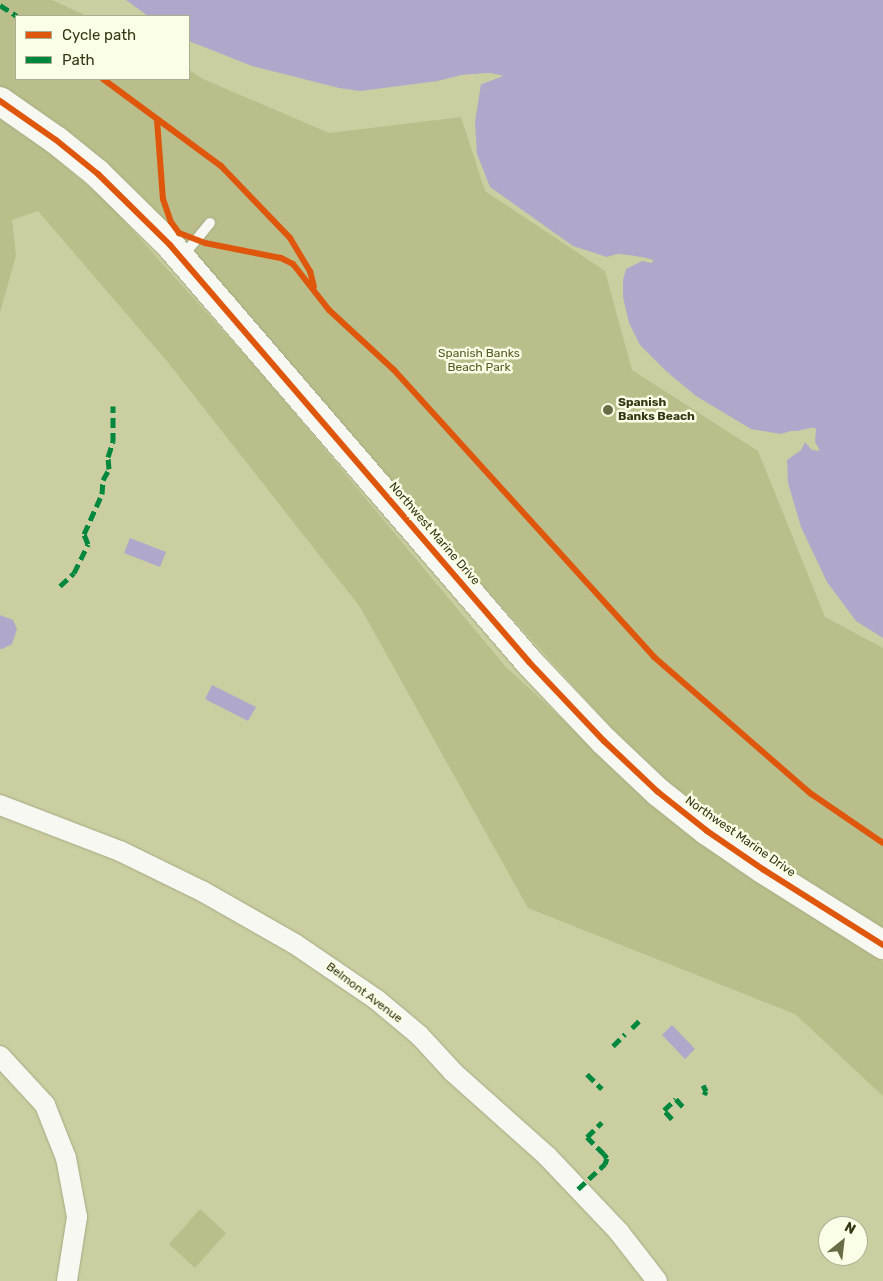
<!DOCTYPE html>
<html>
<head>
<meta charset="utf-8">
<style>
  body { margin:0 }
  #map { position:relative; width:883px; height:1281px; overflow:hidden; background:#cbcea1; font-family:Rubik,sans-serif }
  div>[style] { position:absolute }
  [style*='--x'] { left:calc(var(--x)*1px); top:calc(var(--y)*1px); width:calc(var(--w)*1px); rotate:calc(var(--a)*1deg) }
  .green>* { inset:0; background:#babe8a }
  .water>* { inset:0; background:#b0a8ca }
  .pier>* { inset:0; background:#cbcea1 }
  .roads { filter:drop-shadow(0 0 1px #a6a984) drop-shadow(0 0 1px #a6a984) }
  .lane>* { height:10px; margin:-5px; padding:0 5px; transform-origin:5px; border-radius:5px; background:#f7f8f1 }
  .street>* { height:20px; margin:-10px; padding:0 10px; transform-origin:10px; border-radius:10px; background:#f7f8f1 }
  .secondary>* { height:28px; margin:-14px; padding:0 14px; transform-origin:14px; border-radius:14px; background:#f7f8f1 }
  .quiet>* { height:5px; margin-top:-2.5px; transform-origin:0; background:repeating-linear-gradient(90deg,#00873e 0 10px,transparent 0 15px) }
  .cycleway>* { height:6px; margin:-3px; padding:0 3px; transform-origin:3px; border-radius:3px; background:#df570c }
  .dots>* { width:14px; height:14px; translate:-50% -50%; box-sizing:border-box; border:2px solid #fbfee6; border-radius:50% }
  span { translate:-50% -50%; white-space:nowrap; text-align:center; line-height:1.15; -webkit-text-stroke:5px #fbfee6; paint-order:stroke }
  .park-label { font-size:12px; color:#585b24 }
  .poi-label { font-size:12px; color:#353714; font-weight:700 }
  .left { translate:0 -50%; text-align:left }
  .street-label { font-size:12px; color:#353714 }
  .legend { position:absolute; left:15px; top:15px; width:175px; height:65px; box-sizing:border-box; background:#fbfee6; border:1px solid #acae92; margin:0; padding:6px 9px; list-style:none; font-size:15px; color:#353714 }
  .legend li { display:flex; align-items:center; gap:10px; height:25px }
  .legend b { width:25px; border:1px solid #acae92 }
  .north { position:absolute; left:818px; top:1216px; width:50px; height:50px; box-sizing:border-box; background:#fbfee6; border:1px solid #acae92; border-radius:50%; rotate:29deg; font-size:14px; font-weight:700; line-height:20px; text-align:center; color:#353714 }
  .north::after { content:''; display:block; margin:auto; width:18px; height:22px; background:#6a6c45; clip-path:polygon(50% 0,100% 100%,50% 72%,0 100%) }
</style>
</head>
<body>
<div id="map">
  <div class="green">
    <i style="clip-path:polygon(0 0,52px 0,87px 16px,16px 16px,16px 79px,189px 79px,189px 70px,203px 79px,329px 133px,461px 117px,485px 191px,605px 271px,632px 370px,758px 451px,825px 617px,883px 648px,883px 935px,704px 818px,623px 741px,419px 515px,0 88px)"></i>
    <i style="clip-path:polygon(0 116px,45px 149px,108px 203px,266px 379px,506px 667px,687px 834px,883px 962px,883px 1096px,795px 1014px,528px 908px,360px 607px,166px 360px,38px 211px,12px 220px,16px 255px,0 313px)"></i>
    <i style="clip-path:polygon(200px 1209px,226px 1233px,195px 1268px,169px 1244px)"></i>
  </div>
  <div class="water">
    <i style="clip-path:polygon(126px 0,883px 0,883px 638px,856px 621px,827px 582px,801px 527px,788px 483px,787px 460px,801px 450px,808px 436px,803px 431px,791px 431px,781px 434px,751px 429px,696px 396px,666px 371px,640px 345px,629px 323px,623px 297px,623px 280px,626px 269px,642px 261px,636px 256px,627px 255px,617px 254px,607px 257px,573px 246px,490px 187px,477px 154px,475px 122px,481px 84px,503px 76px,490px 73px,462px 75px,438px 81px,360px 91px,339px 88px,252px 66px,189px 41px,189px 16px,148px 16px)"></i>
    <i style="clip-path:polygon(130px 538px,166px 552px,160px 567px,124px 553px)"></i>
    <i style="clip-path:polygon(0 615px,13px 620px,17px 629px,12px 644px,2px 649px,0 649px)"></i>
    <i style="clip-path:polygon(212px 685px,256px 707px,248px 721px,205px 699px)"></i>
    <i style="clip-path:polygon(672px 1025px,695px 1049px,685px 1059px,662px 1035px)"></i>
  </div>
  <div class="pier">
    <i style="clip-path:polygon(490px 73px,503px 76px,479px 85px,480px 82px,499px 76px,462px 78px,436px 84px,438px 81px,462px 75px)"></i>
    <i style="clip-path:polygon(617px 254px,642px 257px,654px 260px,651px 263px,643px 261px,629px 264px,637px 260px,617px 257px,606px 260px)"></i>
    <i style="clip-path:polygon(810px 428px,815px 428px,816px 430px,815px 442px,820px 451px,812px 450px,803px 440px,805px 436px,802px 433px,776px 436px)"></i>
  </div>
  <div class="roads">
    <div class="lane">
      <i style="--x:182;--y:257;--w:44;--a:-50.5"></i>
    </div>
    <div class="street">
      <i style="--x:0;--y:805;--w:129;--a:21"></i>
      <i style="--x:120;--y:851;--w:91;--a:26"></i>
      <i style="--x:202;--y:891;--w:107;--a:29.7"></i>
      <i style="--x:295;--y:944;--w:99;--a:34.3"></i>
      <i style="--x:377;--y:1000;--w:55;--a:39.8"></i>
      <i style="--x:419;--y:1035;--w:50;--a:47.4"></i>
      <i style="--x:453;--y:1072;--w:126;--a:41.8"></i>
      <i style="--x:547;--y:1156;--w:105;--a:46.5"></i>
      <i style="--x:619;--y:1232;--w:62;--a:52.2"></i>
      <i style="--x:0;--y:1056;--w:67;--a:47.4"></i>
      <i style="--x:45;--y:1105;--w:57;--a:68.4"></i>
      <i style="--x:66;--y:1158;--w:60;--a:79.4"></i>
      <i style="--x:77;--y:1217;--w:65;--a:98.9"></i>
    </div>
    <div class="secondary">
      <i style="--x:0;--y:101;--w:68;--a:34.9"></i>
      <i style="--x:56;--y:140;--w:54;--a:39"></i>
      <i style="--x:98;--y:174;--w:101;--a:44.6"></i>
      <i style="--x:170;--y:245;--w:550;--a:49.27"></i>
      <i style="--x:529;--y:662;--w:109;--a:46.5"></i>
      <i style="--x:604;--y:741;--w:74;--a:43.4"></i>
      <i style="--x:658;--y:792;--w:63;--a:38.5"></i>
      <i style="--x:707;--y:831;--w:69;--a:34.4"></i>
      <i style="--x:764;--y:870;--w:141;--a:32.2"></i>
    </div>
  </div>
  <div class="quiet">
    <i style="--x:0;--y:5;--w:20;--a:33"></i>
    <i style="--x:60;--y:586;--w:19;--a:-43"></i>
    <i style="--x:74;--y:573;--w:32;--a:-64"></i>
    <i style="--x:88;--y:544;--w:11;--a:-112"></i>
    <i style="--x:84;--y:534;--w:44;--a:-65.8"></i>
    <i style="--x:102;--y:494;--w:14;--a:-86"></i>
    <i style="--x:103;--y:480;--w:13;--a:-61"></i>
    <i style="--x:109;--y:469;--w:12;--a:-95"></i>
    <i style="--x:108;--y:457;--w:16;--a:-72"></i>
    <i style="--x:113;--y:442;--w:36;--a:-90"></i>
    <i style="--x:632;--y:1028;--w:13;--a:-45"></i>
    <i style="--x:613;--y:1046;--w:17;--a:-45"></i>
    <i style="--x:587;--y:1074;--w:21;--a:45"></i>
    <i style="--x:703;--y:1085;--w:7;--a:63"></i>
    <i style="--x:706;--y:1091;--w:4;--a:117"></i>
    <i style="--x:672;--y:1119;--w:12;--a:-132"></i>
    <i style="--x:664;--y:1110;--w:16;--a:-43"></i>
    <i style="--x:676;--y:1099;--w:13;--a:48"></i>
    <i style="--x:578;--y:1189;--w:37;--a:-43"></i>
    <i style="--x:605;--y:1164;--w:6;--a:-72"></i>
    <i style="--x:607;--y:1158;--w:5;--a:-127"></i>
    <i style="--x:604;--y:1154;--w:24;--a:-135"></i>
    <i style="--x:587;--y:1137;--w:21;--a:-45"></i>
  </div>
  <div class="cycleway">
    <i style="--x:103;--y:79;--w:147;--a:36.4"></i>
    <i style="--x:221;--y:166;--w:100;--a:46.2"></i>
    <i style="--x:290;--y:238;--w:39;--a:59"></i>
    <i style="--x:310;--y:271;--w:16;--a:76"></i>
    <i style="--x:0;--y:101;--w:68;--a:34.9"></i>
    <i style="--x:56;--y:140;--w:54;--a:39"></i>
    <i style="--x:98;--y:174;--w:101;--a:44.6"></i>
    <i style="--x:170;--y:245;--w:550;--a:49.27"></i>
    <i style="--x:529;--y:662;--w:109;--a:46.5"></i>
    <i style="--x:604;--y:741;--w:74;--a:43.4"></i>
    <i style="--x:658;--y:792;--w:63;--a:38.5"></i>
    <i style="--x:707;--y:831;--w:69;--a:34.4"></i>
    <i style="--x:764;--y:870;--w:141;--a:32.2"></i>
    <i style="--x:157;--y:120;--w:79;--a:85.7"></i>
    <i style="--x:163;--y:199;--w:24;--a:71"></i>
    <i style="--x:171;--y:222;--w:14;--a:54"></i>
    <i style="--x:179;--y:233;--w:28;--a:21"></i>
    <i style="--x:205;--y:243;--w:77;--a:11.2"></i>
    <i style="--x:281;--y:258;--w:13;--a:27"></i>
    <i style="--x:293;--y:264;--w:58;--a:52"></i>
    <i style="--x:329;--y:310;--w:88;--a:42.7"></i>
    <i style="--x:394;--y:370;--w:387;--a:47.8"></i>
    <i style="--x:654;--y:657;--w:207;--a:41.1"></i>
    <i style="--x:810;--y:793;--w:88;--a:34.4"></i>
  </div>
  <div class="dots">
    <i style="left:608px;top:410px;background:#6a6c45"></i>
  </div>
  <div class="park-label">
    <span style="left:479px;top:361px">Spanish Banks<br>Beach Park</span>
  </div>
  <div class="poi-label">
    <span class="left" style="left:618px;top:410px">Spanish<br>Banks Beach</span>
  </div>
  <div class="street-label">
    <span style="left:434px;top:534px;rotate:49deg">Northwest Marine Drive</span>
    <span style="left:740px;top:837px;rotate:35deg">Northwest Marine Drive</span>
    <span style="left:364px;top:993px;rotate:37deg">Belmont Avenue</span>
  </div>
  <ul class="legend">
  <li><b style="height:6px;background:#df570c"></b>Cycle path</li>
  <li><b style="height:6px;background:#00873e"></b>Path</li>
  </ul>
  <div class="north">N</div>
</div>
</body>
</html>
